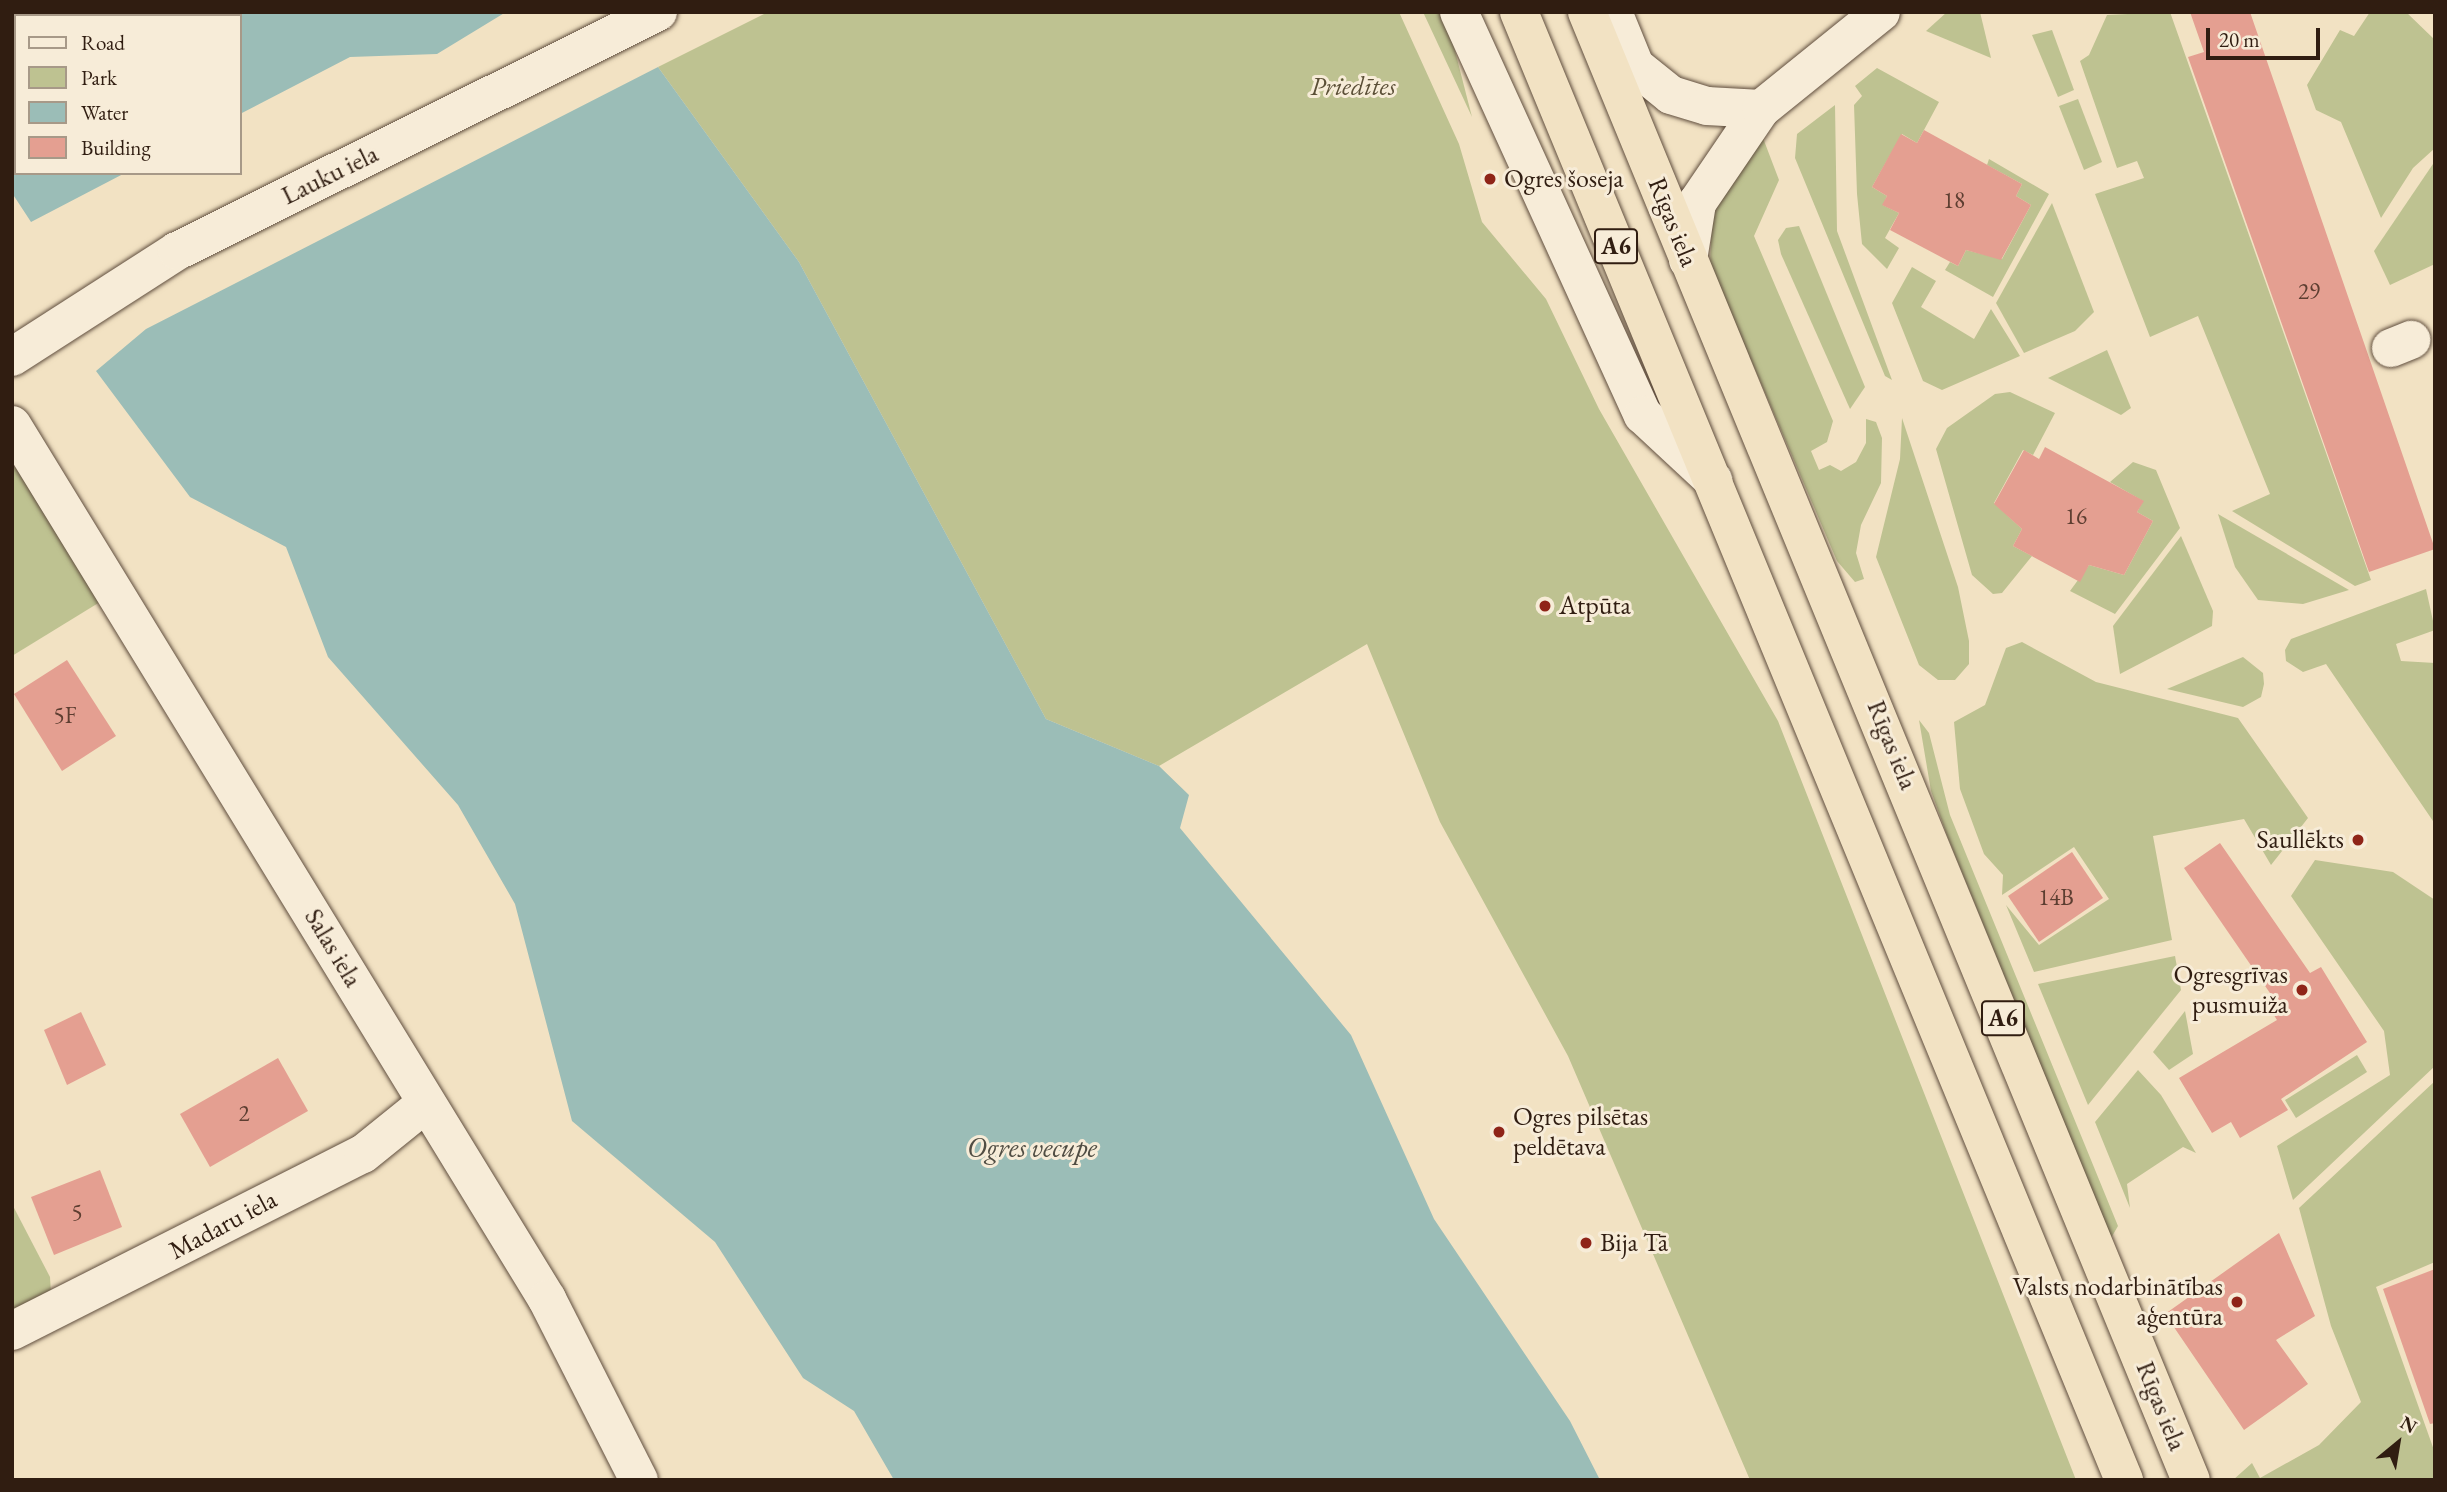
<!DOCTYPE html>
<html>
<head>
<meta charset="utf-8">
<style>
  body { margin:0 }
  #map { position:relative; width:2447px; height:1492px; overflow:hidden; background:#f2e2c3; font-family:"EB Garamond",serif }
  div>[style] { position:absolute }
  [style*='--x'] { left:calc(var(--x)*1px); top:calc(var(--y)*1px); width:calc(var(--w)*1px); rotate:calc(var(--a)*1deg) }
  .green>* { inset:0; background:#bec291 }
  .water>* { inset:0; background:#9bbdb7 }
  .building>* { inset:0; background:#e49f91 }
  .roads { filter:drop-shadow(0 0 2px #604e3e) drop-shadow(0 0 2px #604e3e) }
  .minor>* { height:38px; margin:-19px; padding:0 19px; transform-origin:19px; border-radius:19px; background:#f7ecd8 }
  .trunk>* { height:38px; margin:-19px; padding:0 19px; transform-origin:19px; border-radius:19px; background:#f2e2c3 }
  .dots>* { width:19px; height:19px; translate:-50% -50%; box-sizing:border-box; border:4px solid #f7ecd8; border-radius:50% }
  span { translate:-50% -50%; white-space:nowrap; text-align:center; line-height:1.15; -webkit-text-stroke:6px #f7ecd8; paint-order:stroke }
  .number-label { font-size:23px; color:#5d3e31 }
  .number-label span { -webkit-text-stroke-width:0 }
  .shield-label span { padding:2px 5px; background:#f7ecd8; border:2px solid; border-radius:5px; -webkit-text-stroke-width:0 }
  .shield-label { font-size:24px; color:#301d11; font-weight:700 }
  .park-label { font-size:26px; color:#5b4f37; font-style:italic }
  .street-label { font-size:26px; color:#301d11 }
  .poi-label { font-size:26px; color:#301d11 }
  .left { translate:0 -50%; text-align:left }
  .right { translate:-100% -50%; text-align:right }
  .water-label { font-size:28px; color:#504d43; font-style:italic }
  .frame { position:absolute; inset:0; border:14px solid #301d11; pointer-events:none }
  .legend { position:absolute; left:14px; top:14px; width:228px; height:161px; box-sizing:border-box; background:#f7ecd8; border:2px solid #a79988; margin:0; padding:9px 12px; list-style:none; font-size:21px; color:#301d11 }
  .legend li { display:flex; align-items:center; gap:14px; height:35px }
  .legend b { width:35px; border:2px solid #a79988 }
  .north { position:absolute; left:2363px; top:1408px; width:70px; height:70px; -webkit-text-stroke:5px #f7ecd8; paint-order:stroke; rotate:30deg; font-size:19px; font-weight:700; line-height:28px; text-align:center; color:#301d11 }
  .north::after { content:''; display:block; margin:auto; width:24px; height:32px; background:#301d11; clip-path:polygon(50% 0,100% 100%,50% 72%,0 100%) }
  .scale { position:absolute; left:2206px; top:28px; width:114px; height:32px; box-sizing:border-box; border:4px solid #301d11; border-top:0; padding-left:9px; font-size:21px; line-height:24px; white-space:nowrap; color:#301d11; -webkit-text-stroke:5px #f7ecd8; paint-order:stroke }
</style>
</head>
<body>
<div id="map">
  <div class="green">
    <i style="clip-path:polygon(768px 12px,1399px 12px,1459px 144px,1482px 222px,1546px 299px,1599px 409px,1778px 721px,2076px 1480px,1750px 1480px,1568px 1056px,1440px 822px,1367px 644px,1159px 766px,1046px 719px,799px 262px,658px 67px)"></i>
    <i style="clip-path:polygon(1423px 12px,1445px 12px,1472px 117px)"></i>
    <i style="clip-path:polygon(1947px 12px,1980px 12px,1991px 58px,1926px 31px)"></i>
    <i style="clip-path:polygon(2170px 12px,2371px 580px,2355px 586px,2232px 511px,2270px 494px,2198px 316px,2150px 337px,2095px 194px,2144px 178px,2137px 161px,2117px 168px,2080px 61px,2089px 55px,2107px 15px)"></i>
    <i style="clip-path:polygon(2370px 12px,2406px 12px,2435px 40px,2435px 148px,2413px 168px,2381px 218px,2341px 122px,2316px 110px,2307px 85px,2340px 30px,2354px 36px)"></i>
    <i style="clip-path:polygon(2052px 30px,2074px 90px,2058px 97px,2032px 35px)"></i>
    <i style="clip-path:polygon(1877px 68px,1939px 102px,1917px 143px,1902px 134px,1872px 187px,1887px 196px,1883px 205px,1899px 213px,1885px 238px,1899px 248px,1887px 269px,1862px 244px,1857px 194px,1854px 105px,1862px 96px,1855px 86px)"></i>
    <i style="clip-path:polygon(2078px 99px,2102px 162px,2084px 170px,2059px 106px)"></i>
    <i style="clip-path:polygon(1835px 105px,1837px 231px,1892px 380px,1885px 376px,1795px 158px,1797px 134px)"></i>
    <i style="clip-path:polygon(1763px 138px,1779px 180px,1754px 236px,1833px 421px,1827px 442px,1811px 451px,1819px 470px,1830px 465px,1841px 471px,1856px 462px,1866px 443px,1866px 419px,1876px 422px,1882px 438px,1881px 483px,1861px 525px,1856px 553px,1864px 579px,1855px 582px,1837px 561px,1710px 264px,1713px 195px)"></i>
    <i style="clip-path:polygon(1989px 159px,2049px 194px,1993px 297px,1945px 270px,1950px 262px,1958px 266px,1966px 250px,2002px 259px,2031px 205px,2016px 196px,2022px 184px,1987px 165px)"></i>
    <i style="clip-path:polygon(2435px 161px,2435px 264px,2390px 285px,2374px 251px)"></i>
    <i style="clip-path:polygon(2052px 203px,2094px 312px,2075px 331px,2024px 353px,1996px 303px)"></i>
    <i style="clip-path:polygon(1799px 226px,1865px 387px,1850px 409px,1781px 254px,1778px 240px,1786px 228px)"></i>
    <i style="clip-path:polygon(1912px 267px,1936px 281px,1921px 307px,1974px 339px,1991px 309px,2020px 356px,1942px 390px,1923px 381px,1892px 303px)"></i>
    <i style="clip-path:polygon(2107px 350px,2131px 408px,2121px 415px,2048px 378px)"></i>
    <i style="clip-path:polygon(2010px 392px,2055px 413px,2033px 455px,2023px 450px,1994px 503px,2022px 529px,2013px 546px,2032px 556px,2002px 593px,1993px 594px,1972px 575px,1936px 449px,1947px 428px,1995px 394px)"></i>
    <i style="clip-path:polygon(1902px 418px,1958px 587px,1969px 641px,1969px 664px,1955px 680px,1938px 680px,1919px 665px,1876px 557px,1900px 459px)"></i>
    <i style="clip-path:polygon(12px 462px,100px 602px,12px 656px)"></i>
    <i style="clip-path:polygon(2133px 462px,2156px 470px,2180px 528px,2115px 614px,2070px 591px,2089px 565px,2124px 575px,2153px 521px,2137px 512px,2143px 501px,2110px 482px)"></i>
    <i style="clip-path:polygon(2218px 514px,2349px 590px,2303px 604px,2258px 600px,2235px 567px)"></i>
    <i style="clip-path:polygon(2181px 536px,2213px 611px,2212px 626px,2120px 674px,2113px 626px)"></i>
    <i style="clip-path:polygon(2426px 589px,2435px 630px,2396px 644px,2401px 661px,2435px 663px,2435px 824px,2326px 664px,2303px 672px,2286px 661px,2285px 650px,2291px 639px)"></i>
    <i style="clip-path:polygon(2022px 642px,2096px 682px,2238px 718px,2308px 818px,2271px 865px,2244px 819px,2153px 836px,2172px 940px,2034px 972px,2006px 905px,2039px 945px,2109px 899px,2074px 847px,2002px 895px,2003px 875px,1984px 854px,1960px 789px,1954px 722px,1985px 705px,2006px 648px)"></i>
    <i style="clip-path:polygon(2243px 657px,2263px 673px,2264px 684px,2261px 697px,2243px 707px,2167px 689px)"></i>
    <i style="clip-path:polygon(1919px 720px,1929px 733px,1950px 815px,2118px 1226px,2111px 1238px,1948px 838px,1931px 791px)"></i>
    <i style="clip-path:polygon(2315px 860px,2393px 872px,2435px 900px,2435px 1066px,2293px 1200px,2277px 1146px,2390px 1075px,2384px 1031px,2291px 896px)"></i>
    <i style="clip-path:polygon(2175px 956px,2181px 990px,2088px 1105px,2038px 984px)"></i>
    <i style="clip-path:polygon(2185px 1011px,2193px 1054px,2169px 1070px,2153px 1052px)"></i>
    <i style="clip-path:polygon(2357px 1055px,2367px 1072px,2296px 1118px,2285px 1100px)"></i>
    <i style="clip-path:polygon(2138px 1070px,2161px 1095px,2196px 1153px,2183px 1147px,2127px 1184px,2130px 1208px,2095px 1122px)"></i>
    <i style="clip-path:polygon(2435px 1081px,2435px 1262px,2376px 1287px,2435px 1453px,2435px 1480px,2233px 1480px,2252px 1463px,2260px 1478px,2319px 1445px,2361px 1402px,2331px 1326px,2299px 1208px)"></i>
    <i style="clip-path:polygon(12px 1204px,50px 1277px,51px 1294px,12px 1316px)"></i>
  </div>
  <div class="water">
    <i style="clip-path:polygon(12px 12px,506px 12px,437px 54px,350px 57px,240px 114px,240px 16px,16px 16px,16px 173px,125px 173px,31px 222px,12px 193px)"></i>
    <i style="clip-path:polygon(658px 67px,799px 262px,1046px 719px,1159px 766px,1189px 795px,1180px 828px,1351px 1035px,1434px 1219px,1570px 1421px,1600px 1480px,894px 1480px,854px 1411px,803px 1378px,715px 1242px,572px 1121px,515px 904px,458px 805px,328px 657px,286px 547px,190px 497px,96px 371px,146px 329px)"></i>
  </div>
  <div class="building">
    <i style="clip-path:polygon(2190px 12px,2250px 12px,2435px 549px,2369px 572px,2188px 57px,2204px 52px)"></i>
    <i style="clip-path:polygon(1924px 130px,2022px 184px,2016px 196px,2031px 205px,2001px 260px,1966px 250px,1958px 266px,1890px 230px,1899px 213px,1882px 205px,1887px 196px,1872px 187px,1901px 134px,1917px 143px)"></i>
    <i style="clip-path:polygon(2045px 447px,2144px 501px,2137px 512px,2153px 521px,2124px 575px,2089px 565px,2080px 582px,2013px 546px,2022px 529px,1994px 504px,2024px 450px,2039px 459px)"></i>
    <i style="clip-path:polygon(67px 660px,116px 736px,62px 771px,14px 694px)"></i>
    <i style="clip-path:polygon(2220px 843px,2310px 973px,2321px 967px,2367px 1042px,2281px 1099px,2288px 1110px,2240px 1138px,2231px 1122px,2212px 1133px,2179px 1078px,2277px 1020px,2265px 1001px,2272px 996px,2184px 868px)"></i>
    <i style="clip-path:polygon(2072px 852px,2103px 898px,2039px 942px,2008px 896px)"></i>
    <i style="clip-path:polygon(81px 1012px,106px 1065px,67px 1085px,44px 1030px)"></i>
    <i style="clip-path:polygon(278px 1058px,308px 1111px,210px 1167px,180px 1114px)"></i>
    <i style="clip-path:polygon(100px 1170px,122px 1227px,54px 1255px,31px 1197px)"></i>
    <i style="clip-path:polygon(2279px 1233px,2315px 1316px,2276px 1340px,2308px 1384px,2244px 1430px,2165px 1314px)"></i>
    <i style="clip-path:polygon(2435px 1269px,2435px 1423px,2430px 1424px,2383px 1289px)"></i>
  </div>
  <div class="roads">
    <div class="minor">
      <i style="--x:1459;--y:12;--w:443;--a:65.5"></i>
      <i style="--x:1643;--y:415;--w:96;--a:42.9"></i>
      <i style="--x:1613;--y:12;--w:58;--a:67.8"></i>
      <i style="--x:1635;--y:66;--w:46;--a:38.9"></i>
      <i style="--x:1671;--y:95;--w:38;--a:17"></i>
      <i style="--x:1707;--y:106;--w:54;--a:3.2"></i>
      <i style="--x:1688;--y:260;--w:58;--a:-81"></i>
      <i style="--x:1697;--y:203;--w:114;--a:-55.8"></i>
      <i style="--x:1761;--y:109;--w:154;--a:-38.9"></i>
      <i style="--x:2391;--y:348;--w:22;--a:-22"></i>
      <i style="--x:12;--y:357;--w:196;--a:-32.7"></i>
      <i style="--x:177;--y:251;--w:537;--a:-26.42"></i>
      <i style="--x:12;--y:425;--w:1025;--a:58.53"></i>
      <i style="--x:547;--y:1299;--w:203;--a:63.1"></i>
      <i style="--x:12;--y:1331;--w:393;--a:-26.8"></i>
      <i style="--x:363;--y:1154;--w:80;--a:-38.9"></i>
    </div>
    <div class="trunk">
      <i style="--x:1519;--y:12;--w:1588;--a:67.6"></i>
      <i style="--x:1587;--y:12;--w:1587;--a:67.64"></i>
    </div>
  </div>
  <div class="dots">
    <i style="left:1490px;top:179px;background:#8f2418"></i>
    <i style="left:1545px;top:606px;background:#8f2418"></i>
    <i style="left:2358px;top:840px;background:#8f2418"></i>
    <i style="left:2302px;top:990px;background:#8f2418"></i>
    <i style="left:1499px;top:1132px;background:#8f2418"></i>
    <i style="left:1586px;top:1243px;background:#8f2418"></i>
    <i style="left:2237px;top:1302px;background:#8f2418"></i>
  </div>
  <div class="number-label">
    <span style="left:1954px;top:200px">18</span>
    <span style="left:2309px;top:291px">29</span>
    <span style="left:2076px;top:516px">16</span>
    <span style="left:65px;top:715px">5F</span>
    <span style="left:2056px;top:897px">14B</span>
    <span style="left:244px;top:1113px">2</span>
    <span style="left:77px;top:1212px">5</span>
  </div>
  <div class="shield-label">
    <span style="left:1616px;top:246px">A6</span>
    <span style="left:2003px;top:1018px">A6</span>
  </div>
  <div class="park-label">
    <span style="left:1353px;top:87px">Priedītes</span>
  </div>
  <div class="street-label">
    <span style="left:330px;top:175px;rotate:-26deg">Lauku iela</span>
    <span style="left:1673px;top:222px;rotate:68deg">Rīgas iela</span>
    <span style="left:1892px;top:745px;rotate:68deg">Rīgas iela</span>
    <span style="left:333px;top:948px;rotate:59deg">Salas iela</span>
    <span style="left:223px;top:1225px;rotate:-28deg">Madaru iela</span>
    <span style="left:2161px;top:1406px;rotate:68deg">Rīgas iela</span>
  </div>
  <div class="poi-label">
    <span class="left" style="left:1504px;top:179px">Ogres šoseja</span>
    <span class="left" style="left:1559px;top:606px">Atpūta</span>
    <span class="right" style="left:2344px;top:840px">Saullēkts</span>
    <span class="right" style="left:2288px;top:990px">Ogresgrīvas<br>pusmuiža</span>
    <span class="left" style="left:1513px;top:1132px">Ogres pilsētas<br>peldētava</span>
    <span class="left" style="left:1600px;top:1243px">Bija Tā</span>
    <span class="right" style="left:2223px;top:1302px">Valsts nodarbinātības<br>aģentūra</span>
  </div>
  <div class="water-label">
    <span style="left:1032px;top:1147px">Ogres vecupe</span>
  </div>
  <div class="frame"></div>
  <ul class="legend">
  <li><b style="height:9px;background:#f7ecd8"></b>Road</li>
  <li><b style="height:19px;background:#bec291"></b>Park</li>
  <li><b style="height:19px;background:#9bbdb7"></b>Water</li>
  <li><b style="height:19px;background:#e49f91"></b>Building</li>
  </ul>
  <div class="north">N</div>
  <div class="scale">20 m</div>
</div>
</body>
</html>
